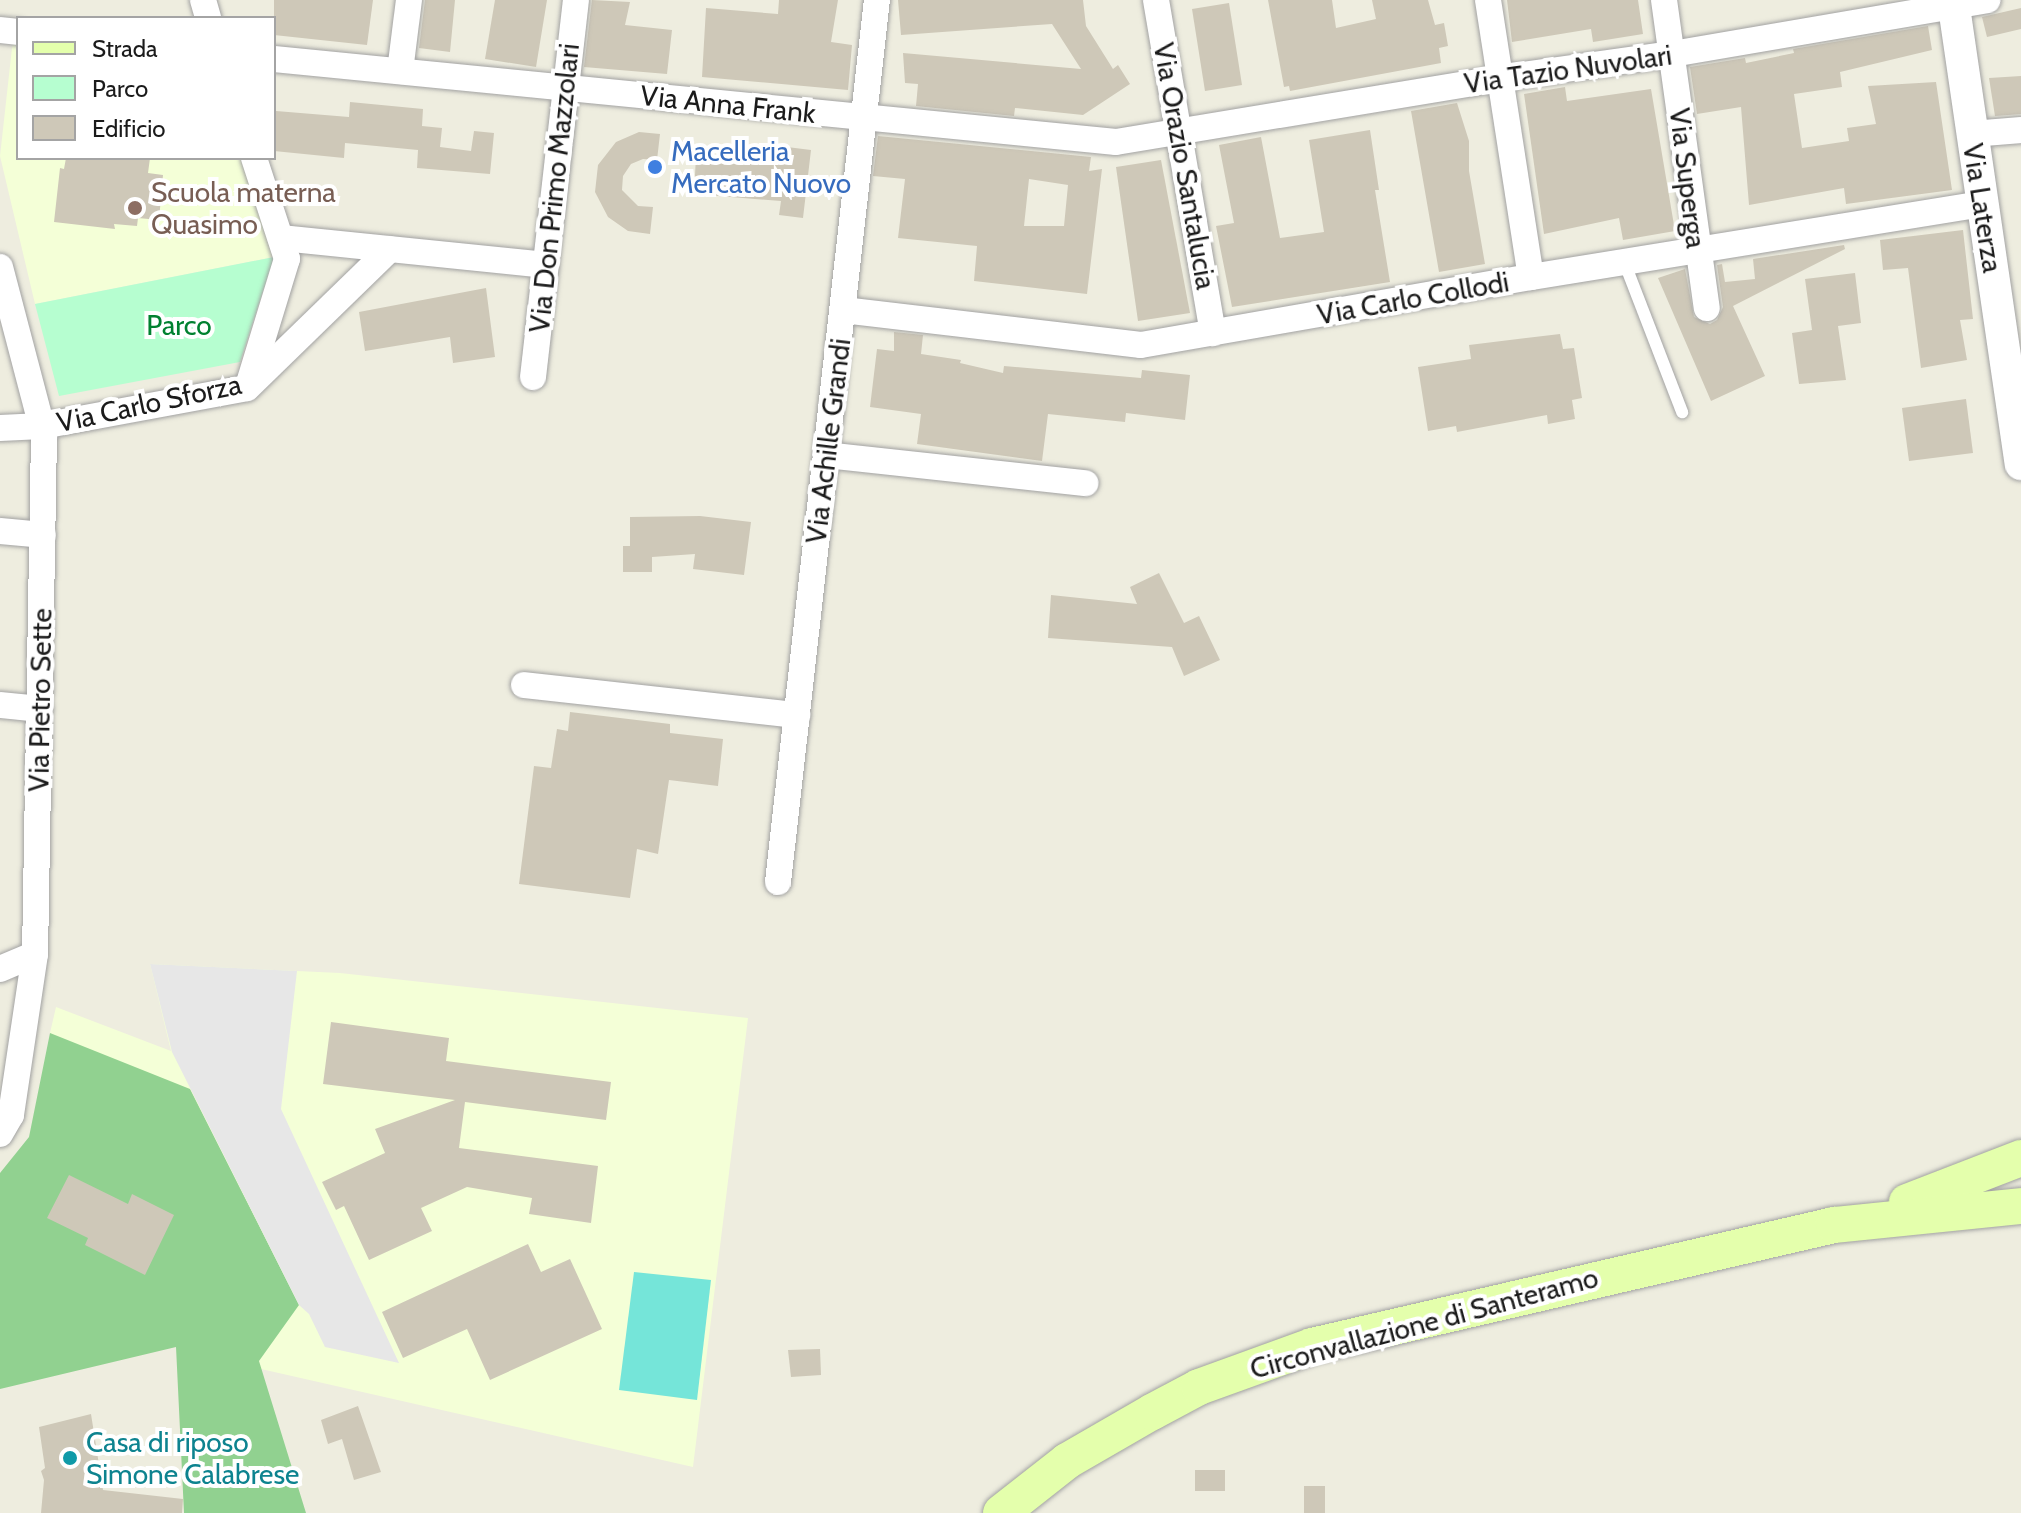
<!DOCTYPE html>
<html>
<head>
<meta charset="utf-8">
<style>
  body { margin:0 }
  #map { position:relative; width:2021px; height:1513px; overflow:hidden; background:#eeeddf; font-family:Cabin,sans-serif }
  div>[style] { position:absolute }
  [style*='--x'] { left:calc(var(--x)*1px); top:calc(var(--y)*1px); width:calc(var(--w)*1px); rotate:calc(var(--a)*1deg) }
  .education>* { inset:0; background:#f4ffd7 }
  .forest>* { inset:0; background:#91d190 }
  .park>* { inset:0; background:#b6fed0 }
  .pitch>* { inset:0; background:#75e5d9 }
  .parking>* { inset:0; background:#e7e7e7 }
  .building>* { inset:0; background:#cec8b8 }
  .roads { filter:drop-shadow(0 0 2px #a2a2a2) drop-shadow(0 0 2px #a2a2a2) }
  .service>* { height:12px; margin:-6px; padding:0 6px; transform-origin:6px; border-radius:6px; background:#fff }
  .minor>* { height:26px; margin:-13px; padding:0 13px; transform-origin:13px; border-radius:13px; background:#fff }
  .tertiary>* { height:32px; margin:-16px; padding:0 16px; transform-origin:16px; border-radius:16px; background:#fff }
  .secondary>* { height:36px; margin:-18px; padding:0 18px; transform-origin:18px; border-radius:18px; background:#e4ffac }
  .dots>* { width:22px; height:22px; translate:-50% -50%; box-sizing:border-box; border:4px solid #fff; border-radius:50% }
  span { translate:-50% -50%; white-space:nowrap; text-align:center; line-height:1.15; -webkit-text-stroke:8px #fff; paint-order:stroke }
  .street-label { font-size:28px; color:#1b1b1b }
  .shop-label { font-size:28px; color:#366cbe }
  .left { translate:0 -50%; text-align:left }
  .education-label { font-size:28px; color:#785e54 }
  .park-label { font-size:28px; color:#018130 }
  .culture-label { font-size:28px; color:#0d838f }
  .legend { position:absolute; left:16px; top:16px; width:260px; height:144px; box-sizing:border-box; background:#fff; border:2px solid #a4a4a4; margin:0; padding:10px 14px; list-style:none; font-size:24px; color:#1b1b1b }
  .legend li { display:flex; align-items:center; gap:16px; height:40px }
  .legend b { width:40px; border:2px solid #a4a4a4 }
</style>
</head>
<body>
<div id="map">
  <div class="education">
    <i style="clip-path:polygon(13px 39px,18px 40px,18px 158px,243px 158px,274px 257px,35px 304px,0 156px)"></i>
    <i style="clip-path:polygon(150px 964px,340px 973px,748px 1018px,693px 1467px,261px 1369px,50px 1033px,56px 1007px,171px 1051px)"></i>
  </div>
  <div class="forest">
    <i style="clip-path:polygon(50px 1033px,190px 1089px,299px 1305px,259px 1361px,306px 1513px,184px 1513px,176px 1347px,0 1389px,0 1173px,29px 1137px)"></i>
  </div>
  <div class="park">
    <i style="clip-path:polygon(274px 257px,240px 362px,59px 396px,35px 304px)"></i>
  </div>
  <div class="pitch">
    <i style="clip-path:polygon(634px 1272px,711px 1280px,697px 1400px,619px 1390px)"></i>
  </div>
  <div class="parking">
    <i style="clip-path:polygon(150px 964px,297px 971px,281px 1109px,399px 1363px,325px 1347px,309px 1314px,299px 1305px,172px 1052px)"></i>
  </div>
  <div class="building">
    <i style="clip-path:polygon(274px 0,373px 0,367px 45px,274px 35px)"></i>
    <i style="clip-path:polygon(425px 0,455px 0,450px 52px,419px 48px)"></i>
    <i style="clip-path:polygon(495px 0,547px 0,536px 67px,485px 59px)"></i>
    <i style="clip-path:polygon(592px 0,630px 2px,625px 25px,672px 30px,667px 74px,584px 67px)"></i>
    <i style="clip-path:polygon(779px 0,838px 0,831px 42px,852px 45px,848px 90px,702px 77px,706px 8px,778px 14px)"></i>
    <i style="clip-path:polygon(898px 0,1083px 0,1086px 26px,1113px 69px,1118px 65px,1130px 84px,1083px 115px,1015px 108px,1014px 116px,916px 106px,918px 84px,905px 83px,903px 53px,1081px 69px,1052px 24px,901px 35px)"></i>
    <i style="clip-path:polygon(1268px 0,1332px 0,1336px 28px,1376px 19px,1372px 0,1428px 0,1435px 25px,1444px 23px,1448px 46px,1439px 48px,1441px 63px,1290px 91px,1289px 86px,1284px 87px)"></i>
    <i style="clip-path:polygon(1507px 0,1638px 0,1643px 34px,1593px 42px,1591px 29px,1512px 42px)"></i>
    <i style="clip-path:polygon(1229px 3px,1242px 85px,1205px 91px,1192px 9px)"></i>
    <i style="clip-path:polygon(2021px 8px,2021px 29px,1987px 37px,1982px 17px)"></i>
    <i style="clip-path:polygon(1928px 26px,1932px 50px,1840px 72px,1842px 87px,1794px 94px,1802px 148px,1849px 141px,1847px 128px,1876px 124px,1868px 86px,1936px 82px,1952px 190px,1846px 204px,1844px 188px,1749px 205px,1741px 107px,1697px 114px,1690px 67px,1745px 58px,1746px 63px,1794px 53px,1793px 49px)"></i>
    <i style="clip-path:polygon(2021px 76px,2021px 114px,1995px 116px,1989px 78px)"></i>
    <i style="clip-path:polygon(1565px 87px,1567px 101px,1651px 89px,1675px 231px,1623px 240px,1619px 218px,1544px 234px,1524px 94px)"></i>
    <i style="clip-path:polygon(350px 102px,423px 109px,422px 126px,442px 128px,440px 147px,471px 151px,474px 131px,494px 133px,490px 174px,417px 168px,418px 150px,345px 143px,344px 158px,274px 151px,276px 111px,349px 117px)"></i>
    <i style="clip-path:polygon(1457px 103px,1469px 141px,1469px 171px,1485px 264px,1439px 272px,1411px 111px)"></i>
    <i style="clip-path:polygon(1370px 130px,1379px 190px,1375px 190px,1390px 282px,1232px 307px,1216px 226px,1234px 223px,1219px 145px,1261px 137px,1280px 238px,1324px 232px,1309px 140px)"></i>
    <i style="clip-path:polygon(639px 132px,660px 134px,657px 160px,643px 159px,631px 164px,623px 176px,622px 190px,638px 206px,653px 207px,650px 234px,628px 231px,608px 217px,595px 192px,598px 165px,616px 142px)"></i>
    <i style="clip-path:polygon(evenodd,878px 136px,1091px 157px,1089px 171px,1102px 169px,1087px 294px,974px 281px,977px 246px,898px 238px,905px 179px,873px 176px,878px 136px,1029px 179px,1068px 185px,1064px 226px,1024px 226px,1029px 179px)"></i>
    <i style="clip-path:polygon(787px 147px,811px 150px,803px 218px,779px 215px,781px 201px,694px 194px,696px 156px,786px 160px)"></i>
    <i style="clip-path:polygon(66px 158px,150px 158px,148px 173px,163px 175px,159px 220px,138px 218px,137px 226px,114px 224px,115px 229px,54px 222px,60px 168px,64px 169px)"></i>
    <i style="clip-path:polygon(1161px 160px,1190px 313px,1138px 321px,1116px 167px)"></i>
    <i style="clip-path:polygon(1963px 230px,1973px 319px,1960px 320px,1967px 360px,1921px 368px,1908px 268px,1883px 270px,1880px 240px)"></i>
    <i style="clip-path:polygon(1844px 245px,1845px 249px,1733px 306px,1765px 376px,1711px 401px,1658px 278px,1685px 269px,1694px 317px,1710px 324px,1717px 320px,1723px 307px,1717px 265px,1722px 264px,1725px 282px,1755px 279px,1753px 259px)"></i>
    <i style="clip-path:polygon(1855px 273px,1861px 323px,1838px 326px,1846px 380px,1799px 384px,1792px 333px,1812px 330px,1805px 279px)"></i>
    <i style="clip-path:polygon(486px 288px,495px 357px,453px 363px,450px 337px,365px 351px,359px 312px)"></i>
    <i style="clip-path:polygon(894px 332px,923px 335px,921px 354px,961px 360px,960px 363px,1003px 373px,1004px 366px,1141px 378px,1142px 370px,1190px 375px,1185px 420px,1126px 413px,1125px 422px,1048px 414px,1042px 461px,917px 444px,921px 414px,870px 407px,877px 349px,894px 351px)"></i>
    <i style="clip-path:polygon(1560px 334px,1563px 349px,1574px 348px,1582px 398px,1572px 400px,1575px 419px,1548px 424px,1547px 415px,1457px 432px,1456px 426px,1428px 431px,1418px 367px,1471px 359px,1469px 345px)"></i>
    <i style="clip-path:polygon(1966px 399px,1973px 453px,1909px 461px,1902px 408px)"></i>
    <i style="clip-path:polygon(700px 516px,751px 522px,744px 575px,693px 569px,695px 554px,652px 557px,652px 572px,623px 572px,623px 546px,630px 546px,630px 517px)"></i>
    <i style="clip-path:polygon(1159px 573px,1184px 623px,1199px 616px,1220px 660px,1184px 676px,1172px 647px,1048px 638px,1051px 595px,1137px 604px,1130px 587px)"></i>
    <i style="clip-path:polygon(570px 712px,670px 724px,670px 733px,723px 739px,718px 786px,669px 780px,658px 854px,637px 849px,630px 898px,519px 884px,534px 766px,551px 768px,557px 729px,568px 731px)"></i>
    <i style="clip-path:polygon(331px 1022px,449px 1038px,446px 1061px,611px 1082px,606px 1120px,465px 1102px,459px 1148px,598px 1166px,591px 1223px,529px 1214px,532px 1198px,467px 1187px,421px 1208px,432px 1231px,369px 1260px,344px 1206px,336px 1210px,322px 1182px,385px 1153px,375px 1129px,455px 1100px,323px 1084px)"></i>
    <i style="clip-path:polygon(69px 1175px,128px 1204px,132px 1194px,174px 1215px,145px 1275px,85px 1245px,88px 1238px,47px 1218px)"></i>
    <i style="clip-path:polygon(528px 1244px,541px 1272px,570px 1259px,602px 1329px,490px 1380px,467px 1329px,403px 1358px,382px 1312px)"></i>
    <i style="clip-path:polygon(820px 1349px,821px 1375px,791px 1377px,788px 1350px)"></i>
    <i style="clip-path:polygon(358px 1406px,381px 1472px,354px 1480px,342px 1439px,328px 1444px,321px 1420px)"></i>
    <i style="clip-path:polygon(91px 1414px,103px 1490px,183px 1499px,182px 1513px,41px 1513px,44px 1480px,41px 1471px,45px 1468px,39px 1427px)"></i>
    <i style="clip-path:polygon(1195px 1470px,1225px 1470px,1225px 1491px,1195px 1491px)"></i>
    <i style="clip-path:polygon(1304px 1486px,1325px 1486px,1325px 1513px,1304px 1513px)"></i>
  </div>
  <div class="roads">
    <div class="service">
      <i style="--x:1625;--y:264;--w:159;--a:68.9"></i>
    </div>
    <div class="minor">
      <i style="--x:203;--y:0;--w:19;--a:74"></i>
      <i style="--x:1156;--y:0;--w:338;--a:80.3"></i>
      <i style="--x:1488;--y:0;--w:280;--a:81.2"></i>
      <i style="--x:1664;--y:0;--w:311;--a:82.1"></i>
      <i style="--x:0;--y:30;--w:18;--a:6"></i>
      <i style="--x:274;--y:59;--w:846;--a:5.63"></i>
      <i style="--x:1116;--y:142;--w:390;--a:-9.4"></i>
      <i style="--x:1501;--y:78;--w:173;--a:-8"></i>
      <i style="--x:1672;--y:54;--w:320;--a:-9.7"></i>
      <i style="--x:400;--y:71;--w:72;--a:-82.8"></i>
      <i style="--x:1972;--y:134;--w:49;--a:-4.7"></i>
      <i style="--x:281;--y:238;--w:266;--a:5.8"></i>
      <i style="--x:0;--y:267;--w:174;--a:75.3"></i>
      <i style="--x:44;--y:435;--w:519;--a:90.99"></i>
      <i style="--x:35;--y:954;--w:163;--a:98.5"></i>
      <i style="--x:11;--y:1115;--w:22;--a:120"></i>
      <i style="--x:843;--y:310;--w:300;--a:6.7"></i>
      <i style="--x:1141;--y:345;--w:396;--a:-9.9"></i>
      <i style="--x:1531;--y:277;--w:457;--a:-9.2"></i>
      <i style="--x:533;--y:377;--w:379;--a:-83.5"></i>
      <i style="--x:249;--y:383;--w:130;--a:-73"></i>
      <i style="--x:287;--y:259;--w:106;--a:-108.1"></i>
      <i style="--x:0;--y:428;--w:42;--a:-2.7"></i>
      <i style="--x:42;--y:426;--w:208;--a:-10.5"></i>
      <i style="--x:247;--y:388;--w:199;--a:-44.2"></i>
      <i style="--x:826;--y:455;--w:261;--a:6.2"></i>
      <i style="--x:0;--y:531;--w:43;--a:5.3"></i>
      <i style="--x:524;--y:685;--w:275;--a:6.3"></i>
      <i style="--x:0;--y:705;--w:40;--a:5.7"></i>
      <i style="--x:778;--y:882;--w:888;--a:-83.6"></i>
      <i style="--x:0;--y:969;--w:38;--a:-23"></i>
    </div>
    <div class="tertiary">
      <i style="--x:1953;--y:0;--w:469;--a:81.7"></i>
    </div>
    <div class="secondary">
      <i style="--x:1907;--y:1202;--w:122;--a:-21.1"></i>
      <i style="--x:1001;--y:1513;--w:84;--a:-38.2"></i>
      <i style="--x:1067;--y:1461;--w:98;--a:-30"></i>
      <i style="--x:1152;--y:1412;--w:53;--a:-28"></i>
      <i style="--x:1199;--y:1387;--w:120;--a:-19.9"></i>
      <i style="--x:1312;--y:1346;--w:536;--a:-13.05"></i>
      <i style="--x:1834;--y:1225;--w:188;--a:-5.8"></i>
    </div>
  </div>
  <div class="dots">
    <i style="left:655px;top:167px;background:#3f7fe0"></i>
    <i style="left:135px;top:208px;background:#8d6e63"></i>
    <i style="left:70px;top:1458px;background:#0f9aa8"></i>
  </div>
  <div class="street-label">
    <span style="left:1568px;top:69px;rotate:-8deg">Via Tazio Nuvolari</span>
    <span style="left:728px;top:104px;rotate:6deg">Via Anna Frank</span>
    <span style="left:1185px;top:166px;rotate:80deg">Via Orazio Santalucia</span>
    <span style="left:1688px;top:178px;rotate:83deg">Via Superga</span>
    <span style="left:554px;top:188px;rotate:-84deg">Via Don Primo Mazzolari</span>
    <span style="left:1983px;top:208px;rotate:81deg">Via Laterza</span>
    <span style="left:1413px;top:298px;rotate:-10deg">Via Carlo Collodi</span>
    <span style="left:149px;top:403px;rotate:-12deg">Via Carlo Sforza</span>
    <span style="left:828px;top:441px;rotate:-83deg">Via Achille Grandi</span>
    <span style="left:40px;top:700px;rotate:-89deg">Via Pietro Sette</span>
    <span style="left:1424px;top:1323px;rotate:-15deg">Circonvallazione di Santeramo</span>
  </div>
  <div class="shop-label">
    <span class="left" style="left:671px;top:167px">Macelleria<br>Mercato Nuovo</span>
  </div>
  <div class="education-label">
    <span class="left" style="left:151px;top:208px">Scuola materna<br>Quasimo</span>
  </div>
  <div class="park-label">
    <span style="left:179px;top:325px">Parco</span>
  </div>
  <div class="culture-label">
    <span class="left" style="left:86px;top:1458px">Casa di riposo<br>Simone Calabrese</span>
  </div>
  <ul class="legend">
  <li><b style="height:10px;background:#e4ffac"></b>Strada</li>
  <li><b style="height:22px;background:#b6fed0"></b>Parco</li>
  <li><b style="height:22px;background:#cec8b8"></b>Edificio</li>
  </ul>
</div>
</body>
</html>
